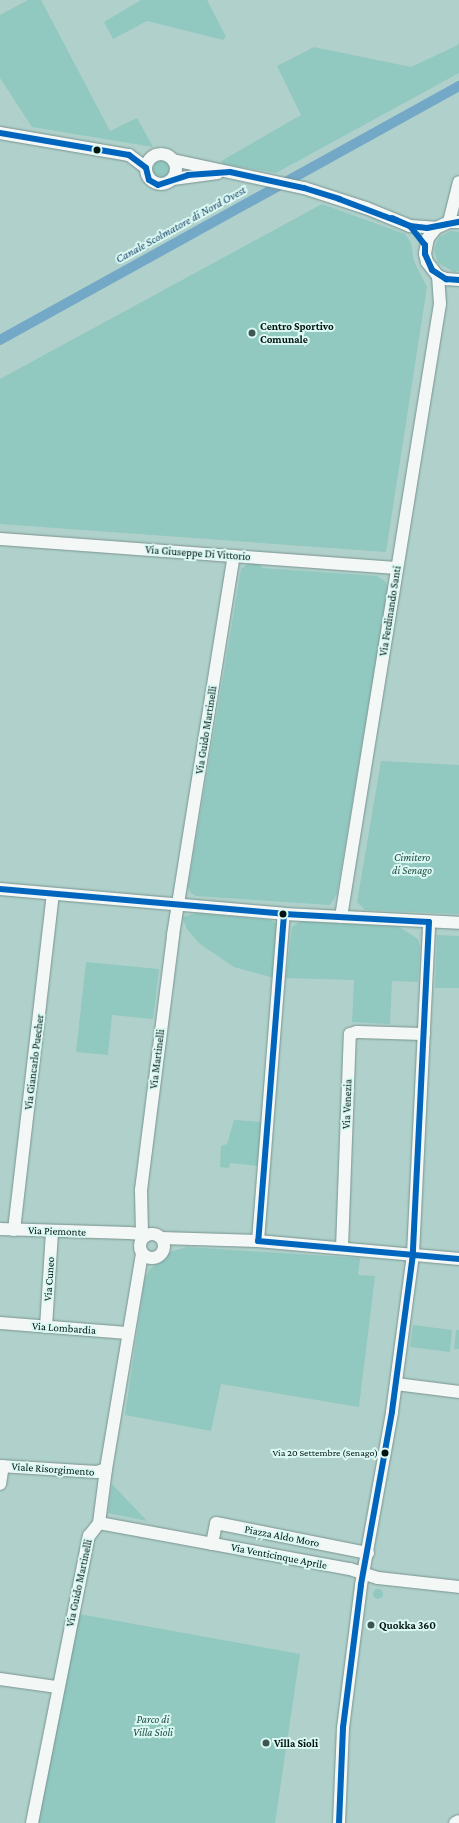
<!DOCTYPE html>
<html>
<head>
<meta charset="utf-8">
<style>
  body { margin:0 }
  #map { position:relative; width:459px; height:1823px; overflow:hidden; background:#b0d1cb; font-family:"Crimson Pro",serif }
  div>[style] { position:absolute }
  [style*='--x'] { left:calc(var(--x)*1px); top:calc(var(--y)*1px); width:calc(var(--w)*1px); rotate:calc(var(--a)*1deg) }
  .green>* { inset:0; background:#91c8bf }
  .round { border-radius:50% }
  .canal>* { height:10px; margin:-5px; padding:0 5px; transform-origin:5px; border-radius:5px; background:#73a8c7 }
  .roads { filter:drop-shadow(0 0 1px #7a938f) drop-shadow(0 0 1px #7a938f) }
  .minor>* { height:12px; margin:-6px; padding:0 6px; transform-origin:6px; border-radius:6px; background:#f3f8f7 }
  .minor>.ring { margin:-6px; padding:0; box-sizing:content-box; background:none; border:12px solid #f3f8f7; border-radius:50% }
  .bus-1>* { height:6px; margin:-3px; padding:0 3px; transform-origin:3px; border-radius:3px; background:#0065bd }
  .dots>* { width:11px; height:11px; translate:-50% -50%; box-sizing:border-box; border:2px solid #dbf8f3; border-radius:50% }
  span { translate:-50% -50%; white-space:nowrap; text-align:center; line-height:1.15; -webkit-text-stroke:4px #dbf8f3; paint-order:stroke }
  .bus-label { font-size:10px; color:#001411 }
  .right { translate:-100% -50%; text-align:right }
  .poi-label { font-size:11px; color:#001411; font-weight:700 }
  .left { translate:0 -50%; text-align:left }
  .street-label { font-size:11px; color:#001411 }
  .park-label { font-size:11px; color:#1f4b44; font-style:italic }
  .water-label { font-size:12px; color:#1b496a; font-style:italic }
</style>
</head>
<body>
<div id="map">
  <div class="green">
    <i style="clip-path:polygon(28px 0,41px 0,110px 131px,137px 118px,153px 147px,32px 127px,0 78px,0 15px)"></i>
    <i style="clip-path:polygon(141px 0,207px 0,226px 37px,223px 40px,147px 21px,113px 39px,104px 22px)"></i>
    <i style="clip-path:polygon(459px 42px,459px 73px,276px 173px,223px 164px,221px 161px,301px 115px,277px 66px,314px 47px,411px 67px,458px 45px)"></i>
    <i class="round" style="left:153px;top:161px;width:16px;height:16px"></i>
    <i style="clip-path:polygon(322px 204px,405px 234px,411px 243px,414px 261px,427px 287px,386px 552px,0 524px,0 379px)"></i>
    <i style="clip-path:polygon(451px 231px,459px 232px,459px 271px,454px 272px,438px 263px,434px 250px,439px 237px)"></i>
    <i style="clip-path:polygon(252px 561px,259px 562px,262px 568px,377px 576px,386px 582px,388px 588px,337px 894px,330px 905px,196px 896px,191px 893px,188px 887px,241px 569px)"></i>
    <i style="clip-path:polygon(381px 761px,459px 765px,459px 914px,365px 910px,357px 902px)"></i>
    <i style="clip-path:polygon(197px 913px,269px 920px,277px 923px,274px 978px,234px 967px,200px 944px,187px 929px,182px 917px)"></i>
    <i style="clip-path:polygon(301px 921px,399px 927px,418px 939px,420px 947px,418px 982px,392px 981px,390px 1024px,352px 1022px,354px 980px,286px 978px,292px 927px)"></i>
    <i style="clip-path:polygon(437px 935px,459px 936px,459px 988px,435px 988px)"></i>
    <i style="clip-path:polygon(86px 962px,159px 969px,153px 1019px,112px 1015px,108px 1055px,76px 1052px)"></i>
    <i style="clip-path:polygon(234px 1120px,262px 1122px,258px 1166px,230px 1163px,229px 1168px,220px 1167px,221px 1146px,227px 1144px)"></i>
    <i style="clip-path:polygon(187px 1247px,360px 1258px,358px 1275px,375px 1276px,359px 1407px,221px 1384px,211px 1431px,125px 1415px,145px 1278px,150px 1269px,170px 1252px)"></i>
    <i style="clip-path:polygon(413px 1325px,452px 1330px,450px 1352px,410px 1347px)"></i>
    <i style="clip-path:polygon(456px 1330px,459px 1330px,459px 1349px,454px 1349px)"></i>
    <i style="clip-path:polygon(112px 1484px,147px 1521px,108px 1513px)"></i>
    <i class="round" style="left:373px;top:1589px;width:10px;height:10px"></i>
    <i style="clip-path:polygon(79px 1614px,300px 1654px,275px 1823px,37px 1823px)"></i>
  </div>
  <div class="canal">
    <i style="--x:0;--y:340;--w:525;--a:-28.96"></i>
  </div>
  <div class="roads">
    <div class="minor">
      <i style="--x:0;--y:133;--w:131;--a:9.7"></i>
      <i style="--x:129;--y:155;--w:21;--a:37"></i>
      <i class="ring" style="left:146px;top:154px;width:18px;height:18px"></i>
      <i style="--x:173;--y:160;--w:134;--a:12.1"></i>
      <i style="--x:304;--y:188;--w:65;--a:17.9"></i>
      <i style="--x:366;--y:208;--w:48;--a:22.2"></i>
      <i style="--x:410;--y:226;--w:26;--a:4"></i>
      <i style="--x:173;--y:179;--w:45;--a:-7.6"></i>
      <i style="--x:449;--y:222;--w:41;--a:-76"></i>
      <i style="--x:459;--y:222;--w:10;--a:180"></i>
      <i style="--x:449;--y:222;--w:14;--a:155"></i>
      <i style="--x:436;--y:228;--w:13;--a:129"></i>
      <i style="--x:428;--y:238;--w:16;--a:101"></i>
      <i style="--x:425;--y:254;--w:8;--a:76"></i>
      <i style="--x:427;--y:262;--w:18;--a:52"></i>
      <i style="--x:438;--y:276;--w:9;--a:21"></i>
      <i style="--x:446;--y:279;--w:13;--a:4"></i>
      <i style="--x:0;--y:539;--w:398;--a:4.2"></i>
      <i style="--x:0;--y:889;--w:285;--a:5"></i>
      <i style="--x:284;--y:914;--w:175;--a:2.9"></i>
      <i style="--x:341;--y:917;--w:621;--a:-80.83"></i>
      <i style="--x:440;--y:304;--w:28;--a:-94"></i>
      <i style="--x:0;--y:1229;--w:129;--a:1.8"></i>
      <i style="--x:129;--y:1233;--w:13;--a:4"></i>
      <i style="--x:142;--y:1234;--w:3;--a:72"></i>
      <i style="--x:14;--y:1230;--w:338;--a:-83.4"></i>
      <i class="ring" style="left:140px;top:1234px;width:12px;height:12px"></i>
      <i style="--x:142;--y:1234;--w:44;--a:-91.3"></i>
      <i style="--x:141;--y:1190;--w:257;--a:-82.8"></i>
      <i style="--x:173;--y:935;--w:384;--a:-80.9"></i>
      <i style="--x:161;--y:1238;--w:97;--a:1.8"></i>
      <i style="--x:258;--y:1241;--w:202;--a:5.1"></i>
      <i style="--x:258;--y:1241;--w:328;--a:-85.5"></i>
      <i style="--x:342;--y:1248;--w:214;--a:-87.9"></i>
      <i style="--x:350;--y:1034;--w:7;--a:-16"></i>
      <i style="--x:357;--y:1032;--w:67;--a:1.7"></i>
      <i style="--x:0;--y:1323;--w:128;--a:4.5"></i>
      <i style="--x:46;--y:1327;--w:95;--a:-86.4"></i>
      <i style="--x:396;--y:1384;--w:64;--a:7.2"></i>
      <i style="--x:0;--y:1466;--w:97;--a:3.5"></i>
      <i style="--x:97;--y:1472;--w:9;--a:-18"></i>
      <i style="--x:0;--y:1484;--w:18;--a:-81"></i>
      <i style="--x:99;--y:1523;--w:255;--a:10.4"></i>
      <i style="--x:350;--y:1569;--w:29;--a:18"></i>
      <i style="--x:378;--y:1578;--w:81;--a:6.3"></i>
      <i style="--x:212;--y:1544;--w:21;--a:-79"></i>
      <i style="--x:216;--y:1523;--w:155;--a:11.2"></i>
      <i style="--x:0;--y:1679;--w:58;--a:8"></i>
      <i style="--x:32;--y:1823;--w:293;--a:-78.8"></i>
      <i style="--x:89;--y:1536;--w:16;--a:-52"></i>
      <i style="--x:99;--y:1523;--w:54;--a:-82.6"></i>
      <i style="--x:106;--y:1469;--w:219;--a:-80.5"></i>
      <i style="--x:339;--y:1823;--w:95;--a:-87.6"></i>
      <i style="--x:343;--y:1728;--w:144;--a:-82.8"></i>
      <i style="--x:361;--y:1585;--w:176;--a:-79.8"></i>
      <i style="--x:392;--y:1412;--w:159;--a:-82.4"></i>
      <i style="--x:413;--y:1254;--w:332;--a:-87.2"></i>
      <i style="--x:455;--y:1823;--w:4;--a:-27"></i>
    </div>
  </div>
  <div class="bus-1">
    <i style="--x:0;--y:133;--w:131;--a:9.7"></i>
    <i style="--x:129;--y:155;--w:21;--a:37"></i>
    <i style="--x:146;--y:168;--w:12;--a:76"></i>
    <i style="--x:149;--y:180;--w:10;--a:29"></i>
    <i style="--x:158;--y:185;--w:32;--a:-18"></i>
    <i style="--x:188;--y:175;--w:42;--a:-4.1"></i>
    <i style="--x:230;--y:172;--w:76;--a:12.2"></i>
    <i style="--x:304;--y:188;--w:37;--a:17"></i>
    <i style="--x:339;--y:199;--w:76;--a:20.8"></i>
    <i style="--x:410;--y:226;--w:24;--a:52"></i>
    <i style="--x:425;--y:245;--w:9;--a:90"></i>
    <i style="--x:425;--y:254;--w:17;--a:66"></i>
    <i style="--x:432;--y:270;--w:17;--a:33"></i>
    <i style="--x:446;--y:279;--w:13;--a:4"></i>
    <i style="--x:392;--y:218;--w:20;--a:24"></i>
    <i style="--x:410;--y:226;--w:17;--a:7"></i>
    <i style="--x:427;--y:228;--w:33;--a:-11"></i>
    <i style="--x:0;--y:889;--w:285;--a:5"></i>
    <i style="--x:284;--y:914;--w:145;--a:3.2"></i>
    <i style="--x:429;--y:922;--w:332;--a:92.8"></i>
    <i style="--x:413;--y:1254;--w:159;--a:97.6"></i>
    <i style="--x:392;--y:1412;--w:176;--a:100.2"></i>
    <i style="--x:361;--y:1585;--w:144;--a:97.2"></i>
    <i style="--x:343;--y:1728;--w:95;--a:92.4"></i>
    <i style="--x:284;--y:914;--w:328;--a:94.5"></i>
    <i style="--x:258;--y:1241;--w:202;--a:5.1"></i>
  </div>
  <div class="dots">
    <i style="left:97px;top:150px;background:#001411"></i>
    <i style="left:252px;top:333px;background:#3e5652"></i>
    <i style="left:283px;top:914px;background:#001411"></i>
    <i style="left:385px;top:1453px;background:#001411"></i>
    <i style="left:371px;top:1625px;background:#3e5652"></i>
    <i style="left:266px;top:1743px;background:#3e5652"></i>
  </div>
  <div class="bus-label">
    <span class="right" style="left:378px;top:1453px">Via 20 Settembre (Senago)</span>
  </div>
  <div class="poi-label">
    <span class="left" style="left:260px;top:333px">Centro Sportivo<br>Comunale</span>
    <span class="left" style="left:379px;top:1625px">Quokka 360</span>
    <span class="left" style="left:274px;top:1743px">Villa Sioli</span>
  </div>
  <div class="street-label">
    <span style="left:198px;top:553px;rotate:4deg">Via Giuseppe Di Vittorio</span>
    <span style="left:390px;top:611px;rotate:-81deg">Via Ferdinando Santi</span>
    <span style="left:206px;top:730px;rotate:-81deg">Via Guido Martinelli</span>
    <span style="left:157px;top:1059px;rotate:-83deg">Via Martinelli</span>
    <span style="left:34px;top:1062px;rotate:-83deg">Via Giancarlo Puecher</span>
    <span style="left:347px;top:1104px;rotate:-88deg">Via Venezia</span>
    <span style="left:57px;top:1231px;rotate:2deg">Via Piemonte</span>
    <span style="left:49px;top:1279px;rotate:-86deg">Via Cuneo</span>
    <span style="left:64px;top:1328px;rotate:4deg">Via Lombardia</span>
    <span style="left:53px;top:1469px;rotate:4deg">Viale Risorgimento</span>
    <span style="left:282px;top:1536px;rotate:11deg">Piazza Aldo Moro</span>
    <span style="left:279px;top:1556px;rotate:11deg">Via Venticinque Aprile</span>
    <span style="left:79px;top:1583px;rotate:-78deg">Via Guido Martinelli</span>
  </div>
  <div class="park-label">
    <span style="left:412px;top:864px">Cimitero<br>di Senago</span>
    <span style="left:153px;top:1726px">Parco di<br>Villa Sioli</span>
  </div>
  <div class="water-label">
    <span style="left:181px;top:225px;rotate:-29deg">Canale Scolmatore di Nord Ovest</span>
  </div>
</div>
</body>
</html>
